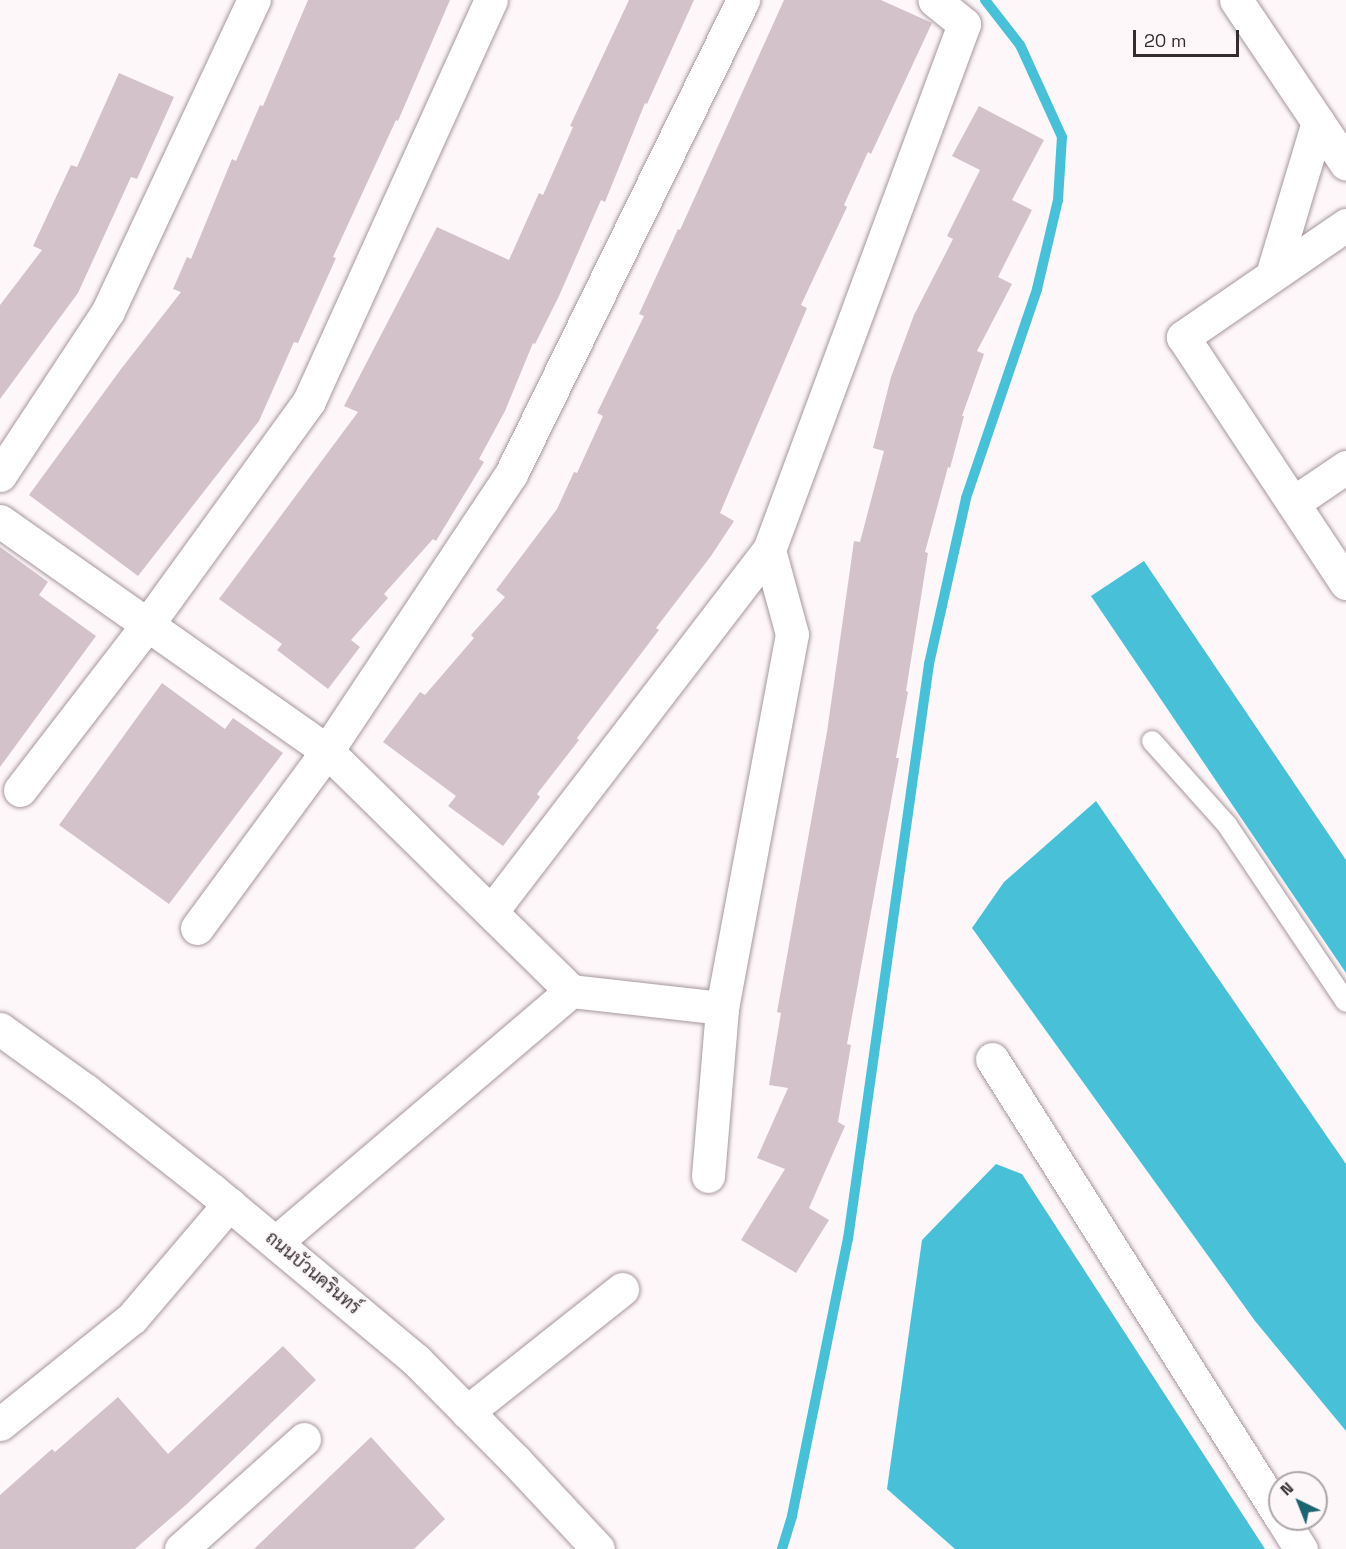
<!DOCTYPE html>
<html>
<head>
<meta charset="utf-8">
<style>
  body { margin:0 }
  #map { position:relative; width:1346px; height:1549px; overflow:hidden; background:#fef7fa; font-family:"Space Grotesk",Sarabun,sans-serif }
  div>[style] { position:absolute }
  [style*='--x'] { left:calc(var(--x)*1px); top:calc(var(--y)*1px); width:calc(var(--w)*1px); rotate:calc(var(--a)*1deg) }
  .water>* { inset:0; background:#48c0d8 }
  .stream>* { height:10px; margin:-5px; padding:0 5px; transform-origin:5px; border-radius:5px; background:#48c0d8 }
  .building>* { inset:0; background:#d3c2c9 }
  .roads { filter:drop-shadow(0 0 2px #a7979d) drop-shadow(0 0 2px #a7979d) }
  .lane>* { height:20px; margin:-10px; padding:0 10px; transform-origin:10px; border-radius:10px; background:#fff }
  .street>* { height:33px; margin:-16.5px; padding:0 16.5px; transform-origin:16.5px; border-radius:16.5px; background:#fff }
  .secondary>* { height:33px; margin:-16.5px; padding:0 16.5px; transform-origin:16.5px; border-radius:16.5px; background:#fff }
  span { translate:-50% -50%; white-space:nowrap; text-align:center; line-height:1.15; -webkit-text-stroke:4.5px #fef7fa; paint-order:stroke }
  .street-label { font-size:18px; color:#332d2f }
  .north { position:absolute; left:1268px; top:1471px; width:60px; height:60px; box-sizing:border-box; background:#fef7fa; border:2px solid #ada6a9; border-radius:50%; rotate:317deg; font-size:16px; font-weight:700; line-height:24px; text-align:center; color:#332d2f }
  .north::after { content:''; display:block; margin:auto; width:21px; height:27px; background:#1c6472; clip-path:polygon(50% 0,100% 100%,50% 72%,0 100%) }
  .scale { position:absolute; left:1133px; top:30px; width:106px; height:27px; box-sizing:border-box; border:3px solid #332d2f; border-top:0; padding-left:8px; font-size:18px; line-height:21px; white-space:nowrap; color:#332d2f; -webkit-text-stroke:4px #fef7fa; paint-order:stroke }
</style>
</head>
<body>
<div id="map">
  <div class="water">
    <i style="clip-path:polygon(1144px 561px,1346px 860px,1346px 973px,1091px 596px)"></i>
    <i style="clip-path:polygon(1096px 801px,1346px 1164px,1346px 1431px,1255px 1321px,972px 928px,1004px 882px)"></i>
    <i style="clip-path:polygon(996px 1164px,1022px 1174px,1265px 1549px,955px 1549px,887px 1489px,922px 1240px)"></i>
  </div>
  <div class="stream">
    <i style="--x:782;--y:1549;--w:34;--a:-73"></i>
    <i style="--x:792;--y:1516;--w:283;--a:-78.6"></i>
    <i style="--x:848;--y:1239;--w:581;--a:-81.98"></i>
    <i style="--x:929;--y:664;--w:170;--a:-77.4"></i>
    <i style="--x:966;--y:498;--w:221;--a:-71.2"></i>
    <i style="--x:1037;--y:289;--w:91;--a:-76.7"></i>
    <i style="--x:1058;--y:200;--w:63;--a:-86.4"></i>
    <i style="--x:1062;--y:137;--w:101;--a:-114.5"></i>
    <i style="--x:1020;--y:45;--w:57;--a:-127.9"></i>
  </div>
  <div class="building">
    <i style="clip-path:polygon(308px 0,450px 0,398px 121px,396px 120px,333px 257px,336px 258px,298px 343px,294px 342px,259px 421px,138px 576px,29px 495px,121px 369px,181px 292px,173px 289px,187px 257px,191px 259px,232px 159px,236px 161px,260px 105px,263px 106px)"></i>
    <i style="clip-path:polygon(629px 0,694px 0,647px 104px,645px 103px,605px 202px,601px 200px,559px 296px,535px 344px,533px 343px,505px 411px,479px 459px,484px 462px,436px 541px,433px 539px,384px 594px,388px 598px,351px 640px,360px 647px,328px 689px,277px 650px,282px 644px,219px 599px,358px 412px,344px 406px,437px 227px,509px 260px,539px 193px,543px 195px,573px 127px,570px 126px)"></i>
    <i style="clip-path:polygon(784px 0,881px 0,932px 23px,871px 154px,868px 152px,844px 205px,847px 207px,801px 305px,807px 308px,720px 513px,734px 521px,711px 556px,656px 628px,659px 630px,577px 738px,579px 740px,537px 794px,540px 797px,503px 846px,448px 806px,456px 796px,383px 742px,420px 692px,425px 695px,474px 638px,471px 635px,505px 597px,496px 590px,557px 509px,574px 472px,577px 473px,603px 416px,597px 413px,644px 316px,639px 314px,678px 229px,680px 230px)"></i>
    <i style="clip-path:polygon(119px 73px,174px 97px,137px 179px,131px 177px,78px 293px,0 399px,0 305px,42px 250px,33px 246px,71px 165px,77px 167px)"></i>
    <i style="clip-path:polygon(979px 106px,1044px 140px,1012px 200px,1032px 210px,998px 277px,1012px 284px,977px 351px,984px 354px,962px 416px,964px 416px,950px 468px,948px 467px,925px 552px,928px 553px,906px 691px,908px 692px,896px 758px,899px 758px,847px 1044px,851px 1045px,838px 1122px,845px 1126px,809px 1208px,829px 1220px,796px 1273px,741px 1240px,785px 1169px,757px 1158px,788px 1088px,769px 1085px,781px 1013px,777px 1012px,827px 732px,854px 541px,860px 542px,884px 451px,873px 448px,891px 377px,914px 315px,953px 239px,947px 236px,980px 170px,952px 156px)"></i>
    <i style="clip-path:polygon(0 547px,48px 582px,39px 595px,96px 636px,0 767px)"></i>
    <i style="clip-path:polygon(162px 683px,225px 729px,233px 718px,283px 753px,169px 904px,59px 825px)"></i>
    <i style="clip-path:polygon(283px 1346px,316px 1380px,187px 1504px,135px 1549px,0 1549px,0 1495px,52px 1449px,55px 1452px,118px 1397px,168px 1454px)"></i>
    <i style="clip-path:polygon(371px 1437px,445px 1519px,414px 1549px,254px 1549px)"></i>
  </div>
  <div class="roads">
    <div class="lane">
      <i style="--x:1152;--y:741;--w:113;--a:48.2"></i>
      <i style="--x:1227;--y:825;--w:213;--a:56.1"></i>
    </div>
    <div class="street">
      <i style="--x:1236;--y:0;--w:197;--a:56.1"></i>
      <i style="--x:1346;--y:225;--w:198;--a:145.5"></i>
      <i style="--x:1183;--y:337;--w:295;--a:56.5"></i>
      <i style="--x:1272;--y:275;--w:160;--a:-73.3"></i>
      <i style="--x:0;--y:475;--w:196;--a:-56.6"></i>
      <i style="--x:108;--y:311;--w:344;--a:-64.9"></i>
      <i style="--x:1293;--y:503;--w:64;--a:-34.2"></i>
      <i style="--x:0;--y:521;--w:400;--a:35.1"></i>
      <i style="--x:327;--y:751;--w:342;--a:44.5"></i>
      <i style="--x:20;--y:790;--w:208;--a:-52.4"></i>
      <i style="--x:147;--y:625;--w:276;--a:-54.1"></i>
      <i style="--x:309;--y:401;--w:440;--a:-65.6"></i>
      <i style="--x:491;--y:912;--w:456;--a:-52.5"></i>
      <i style="--x:769;--y:550;--w:561;--a:-69.66"></i>
      <i style="--x:964;--y:24;--w:38;--a:-141"></i>
      <i style="--x:197;--y:928;--w:220;--a:-53.7"></i>
      <i style="--x:327;--y:751;--w:333;--a:-56.4"></i>
      <i style="--x:511;--y:474;--w:528;--a:-63.92"></i>
      <i style="--x:992;--y:1059;--w:540;--a:57.78"></i>
      <i style="--x:708;--y:1176;--w:169;--a:-85.2"></i>
      <i style="--x:722;--y:1008;--w:380;--a:-79.4"></i>
      <i style="--x:792;--y:634;--w:87;--a:-105.3"></i>
      <i style="--x:276;--y:1242;--w:387;--a:-40.4"></i>
      <i style="--x:571;--y:991;--w:152;--a:6.4"></i>
      <i style="--x:467;--y:1412;--w:198;--a:-38.4"></i>
      <i style="--x:0;--y:1424;--w:169;--a:-38.8"></i>
      <i style="--x:132;--y:1318;--w:150;--a:-49.6"></i>
      <i style="--x:1282;--y:1519;--w:36;--a:58"></i>
      <i style="--x:181;--y:1549;--w:165;--a:-41.8"></i>
    </div>
    <div class="secondary">
      <i style="--x:0;--y:1029;--w:105;--a:35.7"></i>
      <i style="--x:85;--y:1090;--w:162;--a:38.2"></i>
      <i style="--x:212;--y:1190;--w:266;--a:39.8"></i>
      <i style="--x:416;--y:1360;--w:142;--a:45.3"></i>
      <i style="--x:516;--y:1461;--w:120;--a:47"></i>
    </div>
  </div>
  <div class="street-label">
    <span style="left:313px;top:1273px;rotate:40deg">ถนนบัวนครินทร์</span>
  </div>
  <div class="north">N</div>
  <div class="scale">20 m</div>
</div>
</body>
</html>
